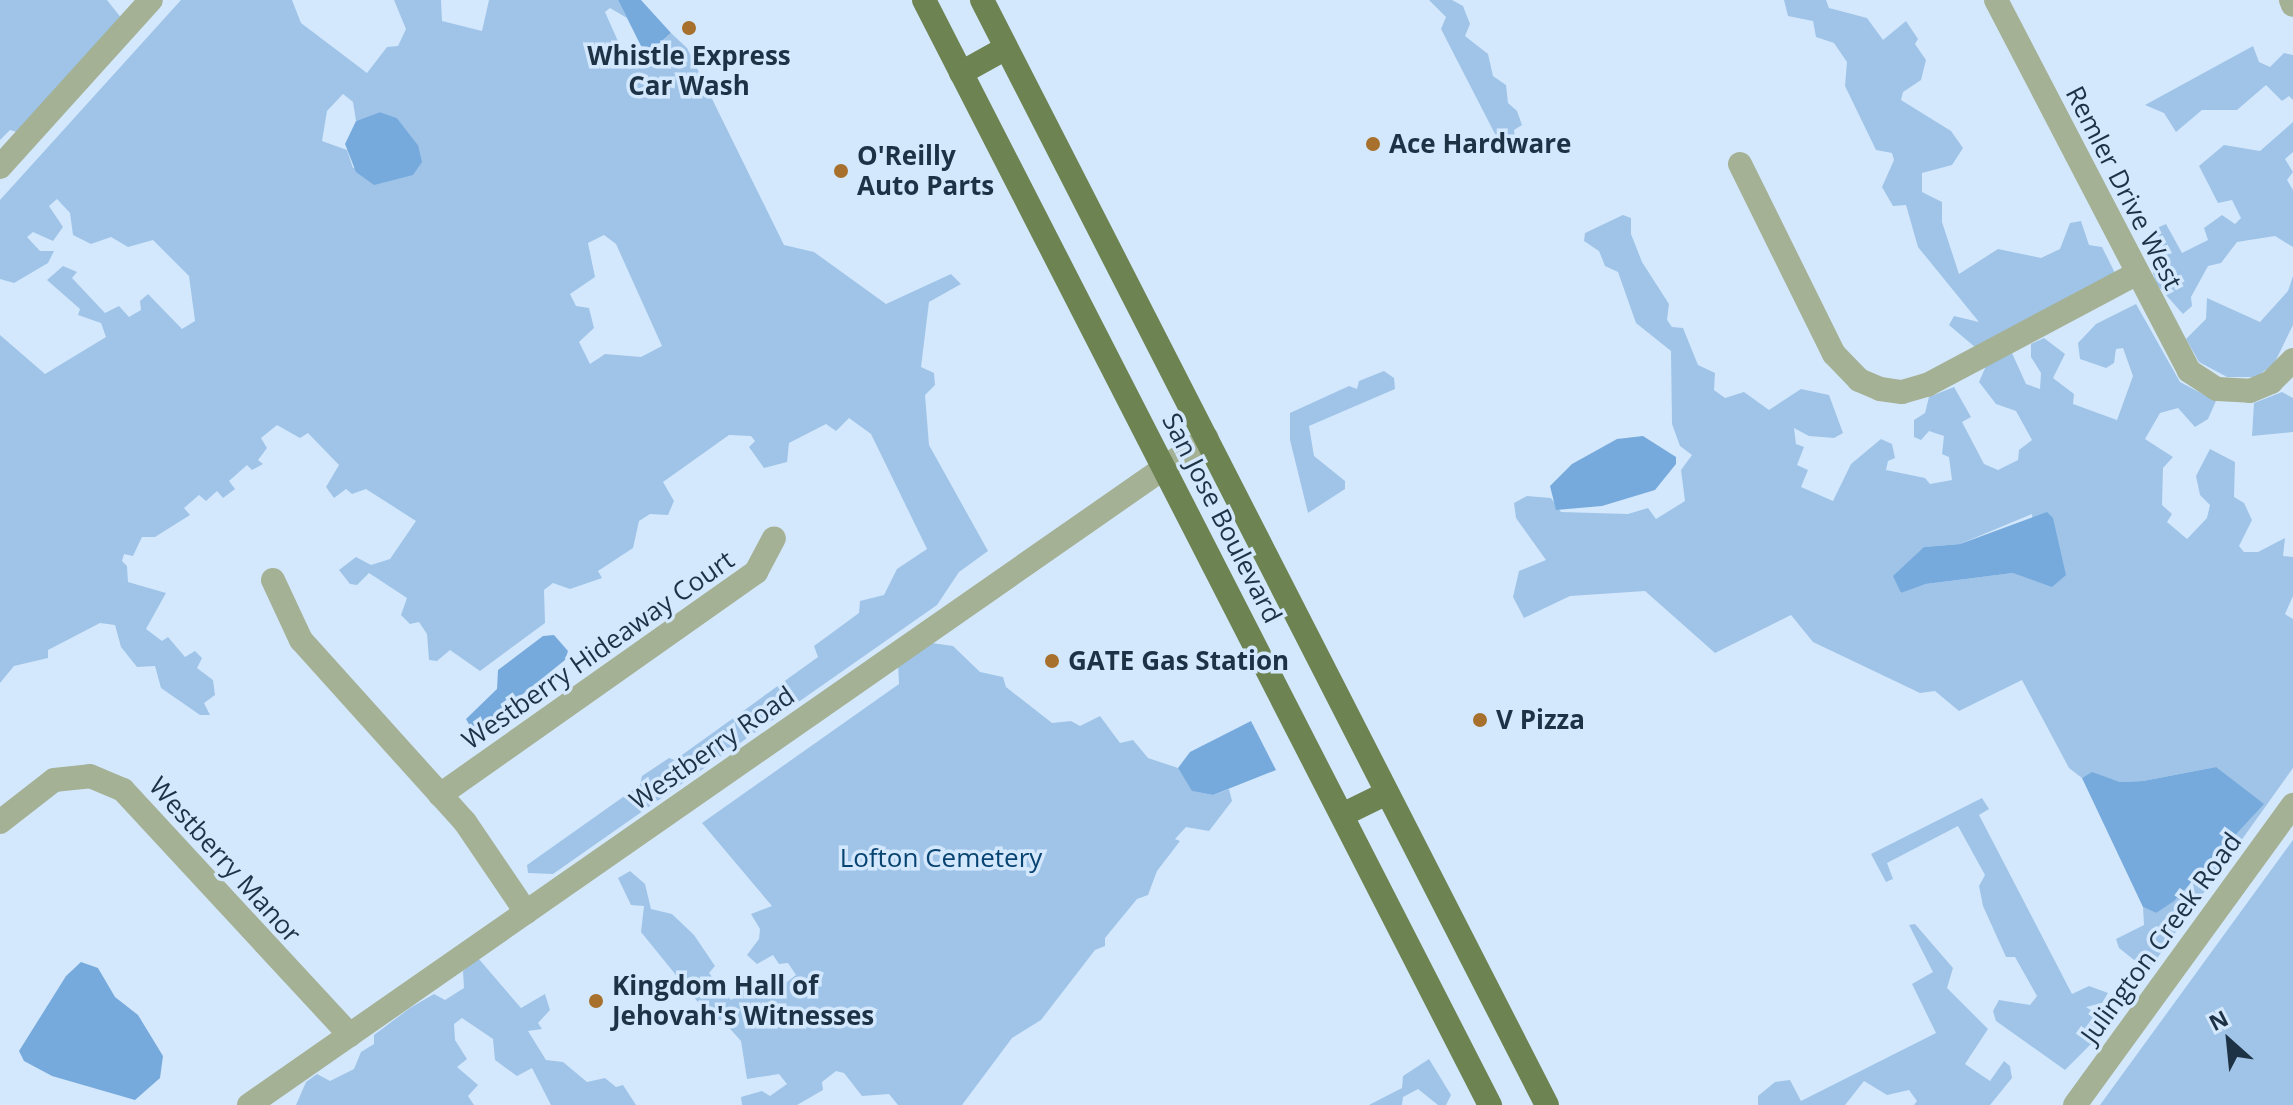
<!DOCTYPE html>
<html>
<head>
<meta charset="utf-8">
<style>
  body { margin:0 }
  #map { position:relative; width:2293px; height:1105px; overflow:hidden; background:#d4e8fd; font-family:"Open Sans",sans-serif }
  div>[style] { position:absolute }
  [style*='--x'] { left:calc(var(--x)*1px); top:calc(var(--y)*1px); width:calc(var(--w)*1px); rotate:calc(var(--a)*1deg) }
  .green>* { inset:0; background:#9fc4e8 }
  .water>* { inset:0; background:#77aadc }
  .minor>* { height:24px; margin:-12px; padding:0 12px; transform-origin:12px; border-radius:12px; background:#a4b195 }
  .major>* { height:24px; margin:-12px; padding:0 12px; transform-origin:12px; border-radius:12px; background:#6d8351 }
  .dots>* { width:22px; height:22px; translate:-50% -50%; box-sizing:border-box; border:4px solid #d4e8fd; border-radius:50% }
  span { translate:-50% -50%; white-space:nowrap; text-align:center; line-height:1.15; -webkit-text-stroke:7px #d4e8fd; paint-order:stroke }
  .poi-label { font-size:26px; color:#1e3246; font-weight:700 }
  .left { translate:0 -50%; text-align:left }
  .street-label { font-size:26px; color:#1e3246 }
  .park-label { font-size:26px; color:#084472 }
  .north { position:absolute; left:2189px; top:1001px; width:80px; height:80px; -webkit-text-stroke:6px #d4e8fd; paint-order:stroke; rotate:333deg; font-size:22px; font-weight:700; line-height:32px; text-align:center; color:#1e3246 }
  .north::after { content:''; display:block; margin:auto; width:28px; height:36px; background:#1e3246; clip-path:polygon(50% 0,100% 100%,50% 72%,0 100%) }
</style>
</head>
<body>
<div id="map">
  <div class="green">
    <i style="clip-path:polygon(0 0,107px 0,122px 19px,20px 133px,10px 130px,0 140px)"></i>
    <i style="clip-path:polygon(evenodd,181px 0,292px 0,301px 23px,367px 73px,387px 47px,398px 46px,406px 29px,394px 0,441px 0,442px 21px,482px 31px,489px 0,618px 0,627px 18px,610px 8px,605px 12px,621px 48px,648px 55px,671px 33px,687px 48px,784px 245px,814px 252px,886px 304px,951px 274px,961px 284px,929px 302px,921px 367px,934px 373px,935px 385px,925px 395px,929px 445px,988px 551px,959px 572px,937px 605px,553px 874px,528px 873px,527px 865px,640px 785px,642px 776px,669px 758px,675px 760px,818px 657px,814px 646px,859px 613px,860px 601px,884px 595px,897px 569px,927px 549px,871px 434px,849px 418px,836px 431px,826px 424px,789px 443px,787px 462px,764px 468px,749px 447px,755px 441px,751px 436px,729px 435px,663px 482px,674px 501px,668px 515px,650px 514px,639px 521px,633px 548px,598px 571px,602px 578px,570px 589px,553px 583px,544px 590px,545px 623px,480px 671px,450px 650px,437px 661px,429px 660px,427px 634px,419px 622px,410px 624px,401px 615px,407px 598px,369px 573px,357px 585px,350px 584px,339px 570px,356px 557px,371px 565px,390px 559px,416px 521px,366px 489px,352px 494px,346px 489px,334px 498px,326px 487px,339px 465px,308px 433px,300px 438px,277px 425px,261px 438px,267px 448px,258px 460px,263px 464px,252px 470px,247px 465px,229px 481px,235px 489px,223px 498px,217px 491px,206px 501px,199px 495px,184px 508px,190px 515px,155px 537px,142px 537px,133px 556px,124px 554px,122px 561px,127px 566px,128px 582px,166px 593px,146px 629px,162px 641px,168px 637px,185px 657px,195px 651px,202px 658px,197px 668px,213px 680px,215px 695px,204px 703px,210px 715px,200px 715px,161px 688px,155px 666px,137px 667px,121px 647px,115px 625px,100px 623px,48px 650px,48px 658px,14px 666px,0 683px,0 335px,45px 374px,106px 337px,101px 323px,78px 315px,80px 309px,47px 280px,63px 266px,77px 272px,72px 278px,105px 313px,119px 306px,129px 317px,141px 310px,140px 301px,148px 294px,182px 329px,195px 321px,189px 276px,153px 240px,128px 247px,111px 237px,91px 244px,73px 235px,70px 213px,57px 199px,49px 206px,63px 227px,53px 241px,33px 232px,27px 237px,40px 251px,54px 251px,48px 263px,14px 283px,0 279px,0 200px,181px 0,343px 94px,353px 102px,356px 121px,380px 112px,397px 118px,418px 145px,353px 168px,347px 150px,322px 141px,327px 111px,343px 94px,181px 0,604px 235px,616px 244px,662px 346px,641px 357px,605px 354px,590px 364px,579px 342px,594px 328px,589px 308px,576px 306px,570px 294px,595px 277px,588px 243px,604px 235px)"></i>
    <i style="clip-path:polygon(1429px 0,1452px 0,1463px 6px,1470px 24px,1465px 36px,1488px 54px,1493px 76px,1506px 85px,1508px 103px,1517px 111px,1522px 125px,1514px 130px,1515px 138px,1508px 142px,1495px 134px,1441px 29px,1446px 17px)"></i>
    <i style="clip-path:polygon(1784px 0,1826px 0,1829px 8px,1867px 18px,1883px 40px,1906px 21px,1918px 39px,1915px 44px,1926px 60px,1921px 80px,1903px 92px,1901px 100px,1951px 131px,1963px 148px,1952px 165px,1922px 173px,1922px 192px,1942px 202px,1942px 222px,1959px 274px,1998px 249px,2041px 258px,2060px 249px,2070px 223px,2081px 221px,2089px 245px,2102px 247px,2116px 275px,1976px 348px,1949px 325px,1954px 316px,1979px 322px,1918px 247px,1906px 205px,1893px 206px,1882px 187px,1894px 160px,1892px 153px,1876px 150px,1845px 86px,1847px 62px,1834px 43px,1816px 37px,1813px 21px,1788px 16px)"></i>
    <i style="clip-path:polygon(2253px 46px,2259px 62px,2270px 67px,2284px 53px,2293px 55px,2293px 100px,2289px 96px,2282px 101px,2266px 85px,2237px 110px,2202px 110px,2176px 132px,2164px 113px,2145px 105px)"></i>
    <i style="clip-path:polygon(2293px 122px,2293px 152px,2285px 159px,2293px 172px,2287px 180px,2293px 190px,2293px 247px,2275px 236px,2237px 242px,2221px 263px,2208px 266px,2191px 297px,2192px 306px,2183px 314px,2157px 285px,2153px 273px,2164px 256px,2153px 241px,2159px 227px,2166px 224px,2182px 253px,2208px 240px,2204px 228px,2222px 215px,2235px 224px,2241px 218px,2232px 200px,2218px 203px,2199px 166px,2224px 145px,2260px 151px)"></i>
    <i style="clip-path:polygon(evenodd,1623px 215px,1631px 218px,1631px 234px,1642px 262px,1669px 304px,1667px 320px,1672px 327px,1683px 328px,1698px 365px,1715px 373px,1714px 390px,1725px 398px,1744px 392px,1769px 410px,1801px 389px,1829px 395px,1843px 433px,1834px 438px,1809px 436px,1794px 428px,1796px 444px,1804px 447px,1797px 465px,1808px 470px,1801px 487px,1833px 501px,1851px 464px,1881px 439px,1892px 444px,1895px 458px,1888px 461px,1886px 470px,1925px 478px,1930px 484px,1952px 480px,1949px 457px,1942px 454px,1944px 436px,1929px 431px,1921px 440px,1914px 437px,1914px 420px,1925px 413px,1929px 397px,1954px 387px,1971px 417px,1962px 422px,1984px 464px,1998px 470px,2018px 460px,2019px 450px,2032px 440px,2016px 411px,1996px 404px,1979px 382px,1986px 366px,2012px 353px,2026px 384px,2040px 389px,2041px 373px,2031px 357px,2031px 344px,2044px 338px,2065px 354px,2053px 378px,2074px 394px,2073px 404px,2117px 420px,2133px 376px,2123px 348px,2116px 349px,2114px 363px,2106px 368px,2080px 359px,2078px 343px,2096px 324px,2136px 304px,2180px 382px,2216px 401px,2208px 419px,2195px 427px,2178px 408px,2160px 413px,2145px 439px,2173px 457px,2163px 468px,2162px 505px,2172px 514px,2167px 522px,2187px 539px,2207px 518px,2210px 505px,2200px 495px,2196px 476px,2210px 449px,2235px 462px,2234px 497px,2244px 503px,2252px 520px,2239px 546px,2244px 552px,2258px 552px,2285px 538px,2283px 556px,2293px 557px,2293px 596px,2285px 614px,2293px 619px,2293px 768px,2148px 971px,2119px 948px,2116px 939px,2144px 925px,2143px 907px,2156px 913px,2216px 767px,2143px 781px,2120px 782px,2092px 773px,2082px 778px,2069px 768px,2022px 680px,1959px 711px,1935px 691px,1920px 693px,1813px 642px,1791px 615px,1715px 653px,1645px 591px,1570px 596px,1524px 618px,1513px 597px,1519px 571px,1546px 560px,1516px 518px,1514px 503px,1527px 496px,1551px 498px,1561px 512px,1628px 514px,1648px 508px,1656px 519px,1685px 501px,1681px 470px,1692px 455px,1680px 446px,1672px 424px,1671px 351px,1636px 323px,1618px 272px,1605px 266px,1599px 251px,1584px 241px,1585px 233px,1623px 215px,2032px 514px,2038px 578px,2013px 573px,1926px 584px,1900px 593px,1924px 547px,1960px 544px,2032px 514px)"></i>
    <i style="clip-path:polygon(2293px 276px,2293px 325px,2274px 364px,2256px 377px,2227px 377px,2199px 362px,2186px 339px,2206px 319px,2207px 298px,2260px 322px,2288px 291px)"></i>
    <i style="clip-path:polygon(1384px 371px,1394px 378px,1395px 389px,1309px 426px,1314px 456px,1345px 481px,1345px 489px,1308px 513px,1290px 440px,1290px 413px,1349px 386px,1357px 389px,1359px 381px)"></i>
    <i style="clip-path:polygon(2282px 392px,2293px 398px,2293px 432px,2252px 436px,2254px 403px)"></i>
    <i style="clip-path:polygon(932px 643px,953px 646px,980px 672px,1003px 677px,1006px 687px,1052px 723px,1071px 721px,1080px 726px,1100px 716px,1120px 743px,1133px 740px,1148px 758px,1178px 768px,1193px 791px,1213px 795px,1229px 789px,1232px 801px,1209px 831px,1186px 827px,1175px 839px,1180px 841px,1157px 871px,1148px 895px,1137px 899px,1105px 938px,1105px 946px,1095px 950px,1041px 1020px,1012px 1038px,962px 1105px,898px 1105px,889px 1094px,862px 1096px,844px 1073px,836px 1071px,822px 1082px,823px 1090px,797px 1105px,742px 1105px,741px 1097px,762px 1091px,770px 1096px,787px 1084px,779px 1074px,747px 1079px,741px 1041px,723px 1021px,710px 1017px,641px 932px,644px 906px,631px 905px,618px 878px,630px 871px,645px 884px,651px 909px,672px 914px,694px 935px,715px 966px,709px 973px,731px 1000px,746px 988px,742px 981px,750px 978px,769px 988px,783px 985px,796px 975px,788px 963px,779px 964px,773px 955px,757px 964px,747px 955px,759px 939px,760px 929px,751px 914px,772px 906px,702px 823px,899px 684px,898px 663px)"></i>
    <i style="clip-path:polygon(1982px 798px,1989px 809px,1979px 815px,2072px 994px,2089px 986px,2108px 993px,2102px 1003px,2086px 1007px,2105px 1019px,2102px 1033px,2065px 1070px,1996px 1021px,1993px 1011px,1999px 1000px,2030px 1005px,2037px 996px,2015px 957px,2006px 957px,1983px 906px,1979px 886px,1985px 875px,1958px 826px,1887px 863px,1893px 879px,1886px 882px,1871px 854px)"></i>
    <i style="clip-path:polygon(2293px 840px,2293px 1105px,2100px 1105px)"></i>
    <i style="clip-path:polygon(1915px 924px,1953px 968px,1947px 988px,1988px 1029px,1965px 1064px,1990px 1081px,2004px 1061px,2010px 1066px,2012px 1078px,1990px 1105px,1914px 1105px,1917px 1101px,1909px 1090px,1887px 1095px,1864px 1081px,1845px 1105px,1758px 1105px,1758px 1096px,1775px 1082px,1790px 1080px,1801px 1101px,1936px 1033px,1912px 984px,1933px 972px,1909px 925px)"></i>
    <i style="clip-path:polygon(478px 958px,521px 1008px,545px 994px,550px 1010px,538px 1023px,542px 1029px,528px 1031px,546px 1060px,563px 1062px,587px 1082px,605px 1078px,616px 1087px,623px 1085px,636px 1105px,551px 1105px,532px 1068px,517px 1076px,495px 1060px,493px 1039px,462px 1018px,454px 1024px,455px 1040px,467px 1059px,457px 1067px,478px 1085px,468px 1096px,474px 1105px,296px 1105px,306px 1082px,317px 1074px,330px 1081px,354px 1069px,361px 1052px,374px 1044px,374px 1035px,410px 1008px,434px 994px,445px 1000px,464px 988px,463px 971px)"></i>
    <i style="clip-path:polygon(1429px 1059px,1451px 1095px,1446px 1105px,1438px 1105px,1418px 1089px,1403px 1097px,1402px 1105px,1369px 1105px,1402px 1088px,1403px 1076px)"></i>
  </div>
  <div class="water">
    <i style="clip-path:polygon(618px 0,641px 0,671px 33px,653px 49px,641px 46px)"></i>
    <i style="clip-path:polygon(380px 112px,397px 118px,418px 145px,422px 162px,413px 175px,374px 185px,356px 172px,345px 144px,356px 121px)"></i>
    <i style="clip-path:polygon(1643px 436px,1676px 457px,1676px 464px,1655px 490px,1602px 506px,1556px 510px,1550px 486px,1572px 464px,1617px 439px)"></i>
    <i style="clip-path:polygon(2047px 512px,2053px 518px,2066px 575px,2052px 587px,2013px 573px,1926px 584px,1901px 593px,1893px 576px,1924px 547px,1960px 544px)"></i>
    <i style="clip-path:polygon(554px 635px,568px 651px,565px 660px,497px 715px,471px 728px,466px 719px,497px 689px,498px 670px,543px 636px)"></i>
    <i style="clip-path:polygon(1251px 721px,1276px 770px,1213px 795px,1192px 791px,1178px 768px,1190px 752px)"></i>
    <i style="clip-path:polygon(2216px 767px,2264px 804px,2174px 901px,2156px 913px,2143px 907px,2082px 778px,2092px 772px,2120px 782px,2143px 781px)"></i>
    <i style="clip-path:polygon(81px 962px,98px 968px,115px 997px,138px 1015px,163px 1056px,160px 1078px,135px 1100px,52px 1076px,24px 1061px,19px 1051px,66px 976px)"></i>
  </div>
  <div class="minor">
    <i style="--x:1996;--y:0;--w:418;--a:62.5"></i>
    <i style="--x:2189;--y:371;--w:33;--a:33"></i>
    <i style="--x:2217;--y:389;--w:33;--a:3"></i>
    <i style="--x:2250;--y:391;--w:23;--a:-23"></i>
    <i style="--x:2271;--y:382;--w:31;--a:-45"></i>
    <i style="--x:2291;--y:0;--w:5;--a:68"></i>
    <i style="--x:1740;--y:164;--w:212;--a:63.7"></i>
    <i style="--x:1834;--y:354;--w:36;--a:46"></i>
    <i style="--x:1859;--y:380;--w:23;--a:23"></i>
    <i style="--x:1880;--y:389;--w:22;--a:8"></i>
    <i style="--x:1902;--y:392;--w:26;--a:-16"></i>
    <i style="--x:1927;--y:385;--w:237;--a:-28"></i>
    <i style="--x:0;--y:167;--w:225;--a:-47.9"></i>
    <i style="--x:273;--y:580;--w:66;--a:65"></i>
    <i style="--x:301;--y:640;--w:245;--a:48"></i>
    <i style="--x:465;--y:822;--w:109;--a:55.9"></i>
    <i style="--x:440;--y:795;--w:387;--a:-35.2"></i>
    <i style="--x:756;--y:572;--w:38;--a:-62"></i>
    <i style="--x:0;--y:822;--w:68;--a:-37.9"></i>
    <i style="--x:54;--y:780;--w:36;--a:-6"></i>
    <i style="--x:90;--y:776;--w:36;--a:23"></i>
    <i style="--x:123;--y:790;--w:334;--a:47.2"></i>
    <i style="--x:249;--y:1105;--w:1167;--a:-34.85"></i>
    <i style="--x:2075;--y:1105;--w:371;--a:-54"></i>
  </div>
  <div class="major">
    <i style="--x:924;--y:0;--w:1242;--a:62.88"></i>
    <i style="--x:982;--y:0;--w:1241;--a:62.92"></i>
    <i style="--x:961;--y:73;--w:51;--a:-29.1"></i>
    <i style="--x:1342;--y:815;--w:50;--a:-26.1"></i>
  </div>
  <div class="dots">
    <i style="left:689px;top:28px;background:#a7702c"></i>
    <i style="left:1373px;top:144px;background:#a7702c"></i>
    <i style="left:841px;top:171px;background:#a7702c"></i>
    <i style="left:1052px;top:661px;background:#a7702c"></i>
    <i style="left:1480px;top:720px;background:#a7702c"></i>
    <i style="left:596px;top:1001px;background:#a7702c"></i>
  </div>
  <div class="poi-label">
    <span style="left:689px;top:71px">Whistle Express<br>Car Wash</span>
    <span class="left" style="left:1389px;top:144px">Ace Hardware</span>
    <span class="left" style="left:857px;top:171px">O'Reilly<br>Auto Parts</span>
    <span class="left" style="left:1068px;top:661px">GATE Gas Station</span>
    <span class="left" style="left:1496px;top:720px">V Pizza</span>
    <span class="left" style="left:612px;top:1001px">Kingdom Hall of<br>Jehovah's Witnesses</span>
  </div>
  <div class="street-label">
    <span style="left:2124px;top:188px;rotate:63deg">Remler Drive West</span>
    <span style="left:1222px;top:518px;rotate:63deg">San Jose Boulevard</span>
    <span style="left:598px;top:650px;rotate:-35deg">Westberry Hideaway Court</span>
    <span style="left:712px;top:748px;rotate:-35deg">Westberry Road</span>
    <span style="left:225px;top:860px;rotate:48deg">Westberry Manor</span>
    <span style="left:2161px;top:938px;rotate:-54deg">Julington Creek Road</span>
  </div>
  <div class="park-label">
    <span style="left:941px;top:858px">Lofton Cemetery</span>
  </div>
  <div class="north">N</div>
</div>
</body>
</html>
